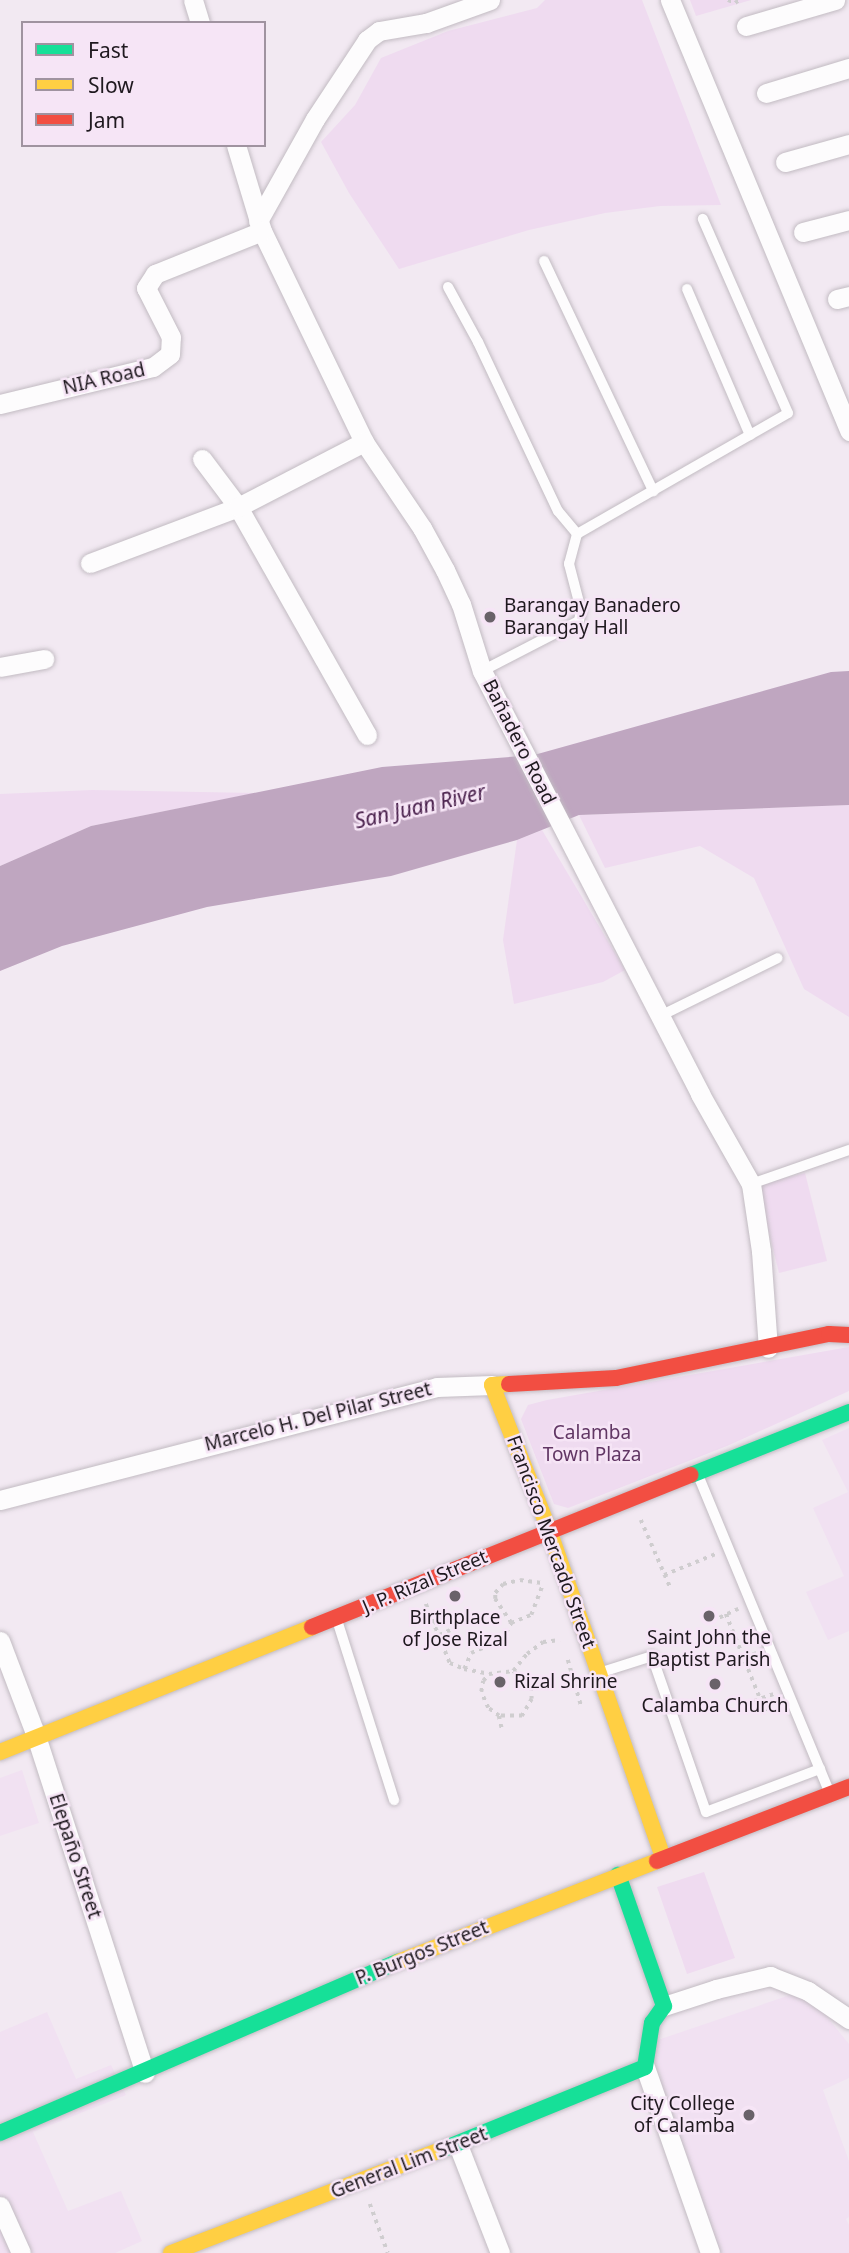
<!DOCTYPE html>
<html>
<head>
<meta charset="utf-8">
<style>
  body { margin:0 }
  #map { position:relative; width:849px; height:2253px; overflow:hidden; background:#f2e9f2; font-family:"Noto Sans",sans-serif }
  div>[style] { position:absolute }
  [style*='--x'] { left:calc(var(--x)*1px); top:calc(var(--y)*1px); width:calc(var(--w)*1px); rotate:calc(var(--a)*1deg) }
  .built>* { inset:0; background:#f1e1f2 }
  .green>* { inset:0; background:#efdbf0 }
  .water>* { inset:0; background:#bfa6c0 }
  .path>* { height:3.5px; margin-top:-1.75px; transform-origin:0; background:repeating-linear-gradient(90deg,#cfcdcf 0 3.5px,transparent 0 8.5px) }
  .roads { filter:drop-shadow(0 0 2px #c2bbc2) drop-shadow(0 0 2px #c2bbc2) }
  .lane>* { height:10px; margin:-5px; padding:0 5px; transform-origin:5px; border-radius:5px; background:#fdfcfd }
  .street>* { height:19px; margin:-9.5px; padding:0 9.5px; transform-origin:9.5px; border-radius:9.5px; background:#fdfcfd }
  .fast>* { height:16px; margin:-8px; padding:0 8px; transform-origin:8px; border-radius:8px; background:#16e098 }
  .slow>* { height:16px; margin:-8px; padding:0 8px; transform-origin:8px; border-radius:8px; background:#ffcf43 }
  .jam>* { height:16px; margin:-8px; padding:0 8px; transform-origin:8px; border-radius:8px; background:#f24e42 }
  .dots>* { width:19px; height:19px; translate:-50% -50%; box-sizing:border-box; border:4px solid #f6e5f6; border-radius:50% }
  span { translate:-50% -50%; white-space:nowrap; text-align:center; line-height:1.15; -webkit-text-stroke:5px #f6e5f6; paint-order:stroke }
  .street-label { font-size:19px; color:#1f191f }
  .poi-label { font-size:19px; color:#1f191f }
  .left { translate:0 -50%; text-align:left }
  .right { translate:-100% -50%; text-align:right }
  .park-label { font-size:19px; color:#613664 }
  .water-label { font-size:21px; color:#4a214d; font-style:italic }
  .legend { position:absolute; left:21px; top:21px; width:245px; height:126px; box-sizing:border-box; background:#f6e5f6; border:2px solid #a093a0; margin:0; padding:9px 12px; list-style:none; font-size:21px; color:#1f191f }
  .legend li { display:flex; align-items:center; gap:14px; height:35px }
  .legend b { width:35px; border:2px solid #a093a0 }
</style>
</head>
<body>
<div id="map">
  <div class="built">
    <i style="clip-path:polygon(849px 1428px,849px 1631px,828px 1640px,806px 1592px,844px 1576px,813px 1508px,848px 1492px,822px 1440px)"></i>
    <i style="clip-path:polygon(22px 1770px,39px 1823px,0 1836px,0 1778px)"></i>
    <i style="clip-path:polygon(805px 1990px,849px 2044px,849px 2078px,823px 2090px,849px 2161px,849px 2217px,846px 2219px,849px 2225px,849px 2253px,717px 2253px,655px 2087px,661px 2078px,649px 2043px)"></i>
    <i style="clip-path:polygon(47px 2012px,76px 2079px,111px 2065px,126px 2095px,33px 2132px,68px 2211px,121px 2191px,142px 2241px,115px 2253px,0 2253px,0 2032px)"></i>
  </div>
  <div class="green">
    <i style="clip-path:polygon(545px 0,642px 0,721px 205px,660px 206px,605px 213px,529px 230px,399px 269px,349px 193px,321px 142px,355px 105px,381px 58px,448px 31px,537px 8px)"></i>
    <i style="clip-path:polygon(690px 0,751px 0,696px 16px)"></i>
    <i style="clip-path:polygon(92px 790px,255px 793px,91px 826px,0 866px,0 794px)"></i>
    <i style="clip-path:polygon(849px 805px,849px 1017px,804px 989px,754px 878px,700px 846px,605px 868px,579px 815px)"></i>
    <i style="clip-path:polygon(542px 830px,625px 970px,603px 982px,514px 1004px,503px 940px,517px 840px)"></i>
    <i style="clip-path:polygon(805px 1173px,827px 1261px,779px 1273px,757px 1185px)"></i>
    <i style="clip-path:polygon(849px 1347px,849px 1391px,727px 1446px,568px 1508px,554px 1504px,521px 1419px,528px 1405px,547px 1400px)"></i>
    <i style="clip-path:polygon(704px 1872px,735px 1958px,687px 1974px,657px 1887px)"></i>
  </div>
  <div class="water">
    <i style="clip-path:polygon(849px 671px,849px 805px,579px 815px,517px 840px,391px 876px,207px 907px,62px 946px,0 971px,0 866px,91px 826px,382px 767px,534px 755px,831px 672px)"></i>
  </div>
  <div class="path">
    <i style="--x:728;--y:0;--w:8;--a:23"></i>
    <i style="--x:735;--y:3;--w:5;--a:-37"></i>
    <i style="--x:641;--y:1520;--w:75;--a:66.5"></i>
    <i style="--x:664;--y:1575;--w:58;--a:-22.2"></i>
    <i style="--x:426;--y:1604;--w:64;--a:67.9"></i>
    <i style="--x:450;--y:1663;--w:15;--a:23"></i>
    <i style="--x:464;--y:1669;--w:17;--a:-66"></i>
    <i style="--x:471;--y:1653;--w:34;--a:-23"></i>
    <i style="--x:502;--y:1640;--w:19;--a:-62"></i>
    <i style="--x:511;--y:1623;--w:29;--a:-124"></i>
    <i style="--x:495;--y:1599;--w:6;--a:-90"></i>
    <i style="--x:495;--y:1593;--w:12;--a:-48"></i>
    <i style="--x:503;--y:1584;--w:17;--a:-13"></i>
    <i style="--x:520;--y:1580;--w:22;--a:8"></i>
    <i style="--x:726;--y:1614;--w:107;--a:68"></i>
    <i style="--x:712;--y:1621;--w:29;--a:-25"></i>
    <i style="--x:433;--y:1623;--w:13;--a:-23"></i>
    <i style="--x:511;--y:1623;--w:22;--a:-22"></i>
    <i style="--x:531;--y:1615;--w:33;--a:-69"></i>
    <i style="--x:439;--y:1635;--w:12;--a:-24"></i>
    <i style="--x:568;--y:1660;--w:47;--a:73.9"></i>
    <i style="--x:729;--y:1663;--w:29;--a:-20"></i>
    <i style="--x:464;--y:1669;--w:25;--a:11"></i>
    <i style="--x:489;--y:1674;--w:24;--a:-7"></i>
    <i style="--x:513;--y:1671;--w:10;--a:29"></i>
    <i style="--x:522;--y:1676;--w:15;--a:53"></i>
    <i style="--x:531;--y:1688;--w:11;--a:85"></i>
    <i style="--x:532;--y:1699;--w:20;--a:120"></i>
    <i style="--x:522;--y:1716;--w:23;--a:180"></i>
    <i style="--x:499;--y:1716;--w:14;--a:-144"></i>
    <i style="--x:488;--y:1708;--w:17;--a:-114"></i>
    <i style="--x:481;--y:1692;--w:11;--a:-80"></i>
    <i style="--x:483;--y:1681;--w:9;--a:-49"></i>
    <i style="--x:513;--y:1671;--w:22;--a:-51"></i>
    <i style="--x:527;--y:1654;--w:20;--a:-37"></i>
    <i style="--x:543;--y:1642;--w:17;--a:-7"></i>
    <i style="--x:746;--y:1704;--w:29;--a:-20"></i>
    <i style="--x:499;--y:1716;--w:13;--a:77"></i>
    <i style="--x:370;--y:2204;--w:52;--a:69.8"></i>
  </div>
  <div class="roads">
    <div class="lane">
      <i style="--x:544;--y:261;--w:255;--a:64.6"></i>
      <i style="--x:448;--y:287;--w:63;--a:61.4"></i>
      <i style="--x:478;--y:342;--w:187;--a:64.7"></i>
      <i style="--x:558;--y:511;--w:30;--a:50"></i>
      <i style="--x:687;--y:289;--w:159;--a:66.7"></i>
      <i style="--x:482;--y:671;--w:109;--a:-27.3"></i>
      <i style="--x:579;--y:621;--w:11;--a:-80"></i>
      <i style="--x:581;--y:610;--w:48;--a:-104.6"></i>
      <i style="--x:569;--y:564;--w:31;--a:-75"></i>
      <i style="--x:577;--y:534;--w:243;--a:-29.8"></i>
      <i style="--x:788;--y:413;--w:212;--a:-113.7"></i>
      <i style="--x:660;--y:1016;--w:131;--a:-26.2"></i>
      <i style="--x:751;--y:1184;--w:104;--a:-19.1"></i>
      <i style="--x:698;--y:1475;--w:342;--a:67.5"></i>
      <i style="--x:337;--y:1620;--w:189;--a:72.4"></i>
      <i style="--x:602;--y:1672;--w:52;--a:-17.7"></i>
      <i style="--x:652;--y:1656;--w:165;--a:70.9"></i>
      <i style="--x:706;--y:1812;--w:122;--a:-20.7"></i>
    </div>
    <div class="street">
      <i style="--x:193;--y:0;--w:24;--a:73"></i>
      <i style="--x:670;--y:0;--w:467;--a:67.4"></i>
      <i style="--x:746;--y:26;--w:93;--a:-16.3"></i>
      <i style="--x:766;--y:93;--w:87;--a:-16.8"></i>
      <i style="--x:236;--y:145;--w:90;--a:73.2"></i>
      <i style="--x:262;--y:231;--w:234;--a:64.2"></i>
      <i style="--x:364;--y:442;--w:104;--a:56"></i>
      <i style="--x:422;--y:528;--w:48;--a:61.3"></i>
      <i style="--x:445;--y:570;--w:38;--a:65"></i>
      <i style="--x:461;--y:604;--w:70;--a:72.6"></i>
      <i style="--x:482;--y:671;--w:476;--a:62.7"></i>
      <i style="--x:700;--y:1094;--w:103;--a:60.5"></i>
      <i style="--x:751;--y:1184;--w:68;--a:81.5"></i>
      <i style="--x:761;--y:1251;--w:97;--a:85.9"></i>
      <i style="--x:785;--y:162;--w:66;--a:-15.7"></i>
      <i style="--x:258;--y:221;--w:117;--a:-60.8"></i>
      <i style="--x:315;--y:119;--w:95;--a:-56.6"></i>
      <i style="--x:367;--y:40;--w:15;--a:-37"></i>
      <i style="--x:379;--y:31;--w:48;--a:-9.7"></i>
      <i style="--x:426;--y:23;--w:68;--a:-19.8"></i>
      <i style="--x:803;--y:232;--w:48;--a:-14.6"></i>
      <i style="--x:837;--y:299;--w:12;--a:-14"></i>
      <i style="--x:0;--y:404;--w:157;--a:-13.6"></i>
      <i style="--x:153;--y:367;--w:21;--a:-37"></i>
      <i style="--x:170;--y:354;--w:17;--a:-87"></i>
      <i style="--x:171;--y:337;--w:55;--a:-117"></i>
      <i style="--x:146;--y:288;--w:17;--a:-57"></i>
      <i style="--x:155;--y:274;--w:115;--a:-21.9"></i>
      <i style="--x:202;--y:459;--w:60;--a:53.1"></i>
      <i style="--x:238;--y:507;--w:262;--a:60.5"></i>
      <i style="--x:90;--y:563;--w:158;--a:-20.7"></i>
      <i style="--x:238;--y:507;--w:142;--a:-27.3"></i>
      <i style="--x:0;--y:667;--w:45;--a:-10.3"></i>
      <i style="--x:0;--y:1500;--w:451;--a:-14.5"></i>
      <i style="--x:437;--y:1387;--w:55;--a:-2.1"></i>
      <i style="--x:0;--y:1641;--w:102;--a:69.2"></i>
      <i style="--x:36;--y:1736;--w:354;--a:72.1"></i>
      <i style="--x:664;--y:2006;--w:55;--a:-18.1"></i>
      <i style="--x:716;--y:1989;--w:56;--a:-13.5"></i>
      <i style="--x:770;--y:1976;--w:41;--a:21.5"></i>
      <i style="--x:808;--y:1991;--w:50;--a:34.3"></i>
      <i style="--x:645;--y:2067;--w:197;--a:70.7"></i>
      <i style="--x:458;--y:2145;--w:116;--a:68.7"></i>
      <i style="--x:0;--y:2206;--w:51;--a:65.9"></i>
    </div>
    <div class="fast">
      <i style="--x:691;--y:1475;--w:170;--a:-21.7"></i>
      <i style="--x:0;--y:2133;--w:433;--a:-23.3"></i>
      <i style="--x:441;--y:2150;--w:220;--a:-22.1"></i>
      <i style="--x:645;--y:2067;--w:45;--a:-81"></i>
      <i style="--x:652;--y:2023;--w:21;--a:-55"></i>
      <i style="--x:664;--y:2006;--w:139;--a:-109.3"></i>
    </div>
    <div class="slow">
      <i style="--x:509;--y:1384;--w:17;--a:177"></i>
      <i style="--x:492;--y:1385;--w:156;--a:68.5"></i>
      <i style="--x:549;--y:1530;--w:347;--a:70.8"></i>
      <i style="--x:0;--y:1752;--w:336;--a:-21.8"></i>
      <i style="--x:398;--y:1962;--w:278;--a:-21.3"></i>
      <i style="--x:171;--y:2253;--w:289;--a:-20.9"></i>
    </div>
    <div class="jam">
      <i style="--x:509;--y:1384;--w:107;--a:-3.2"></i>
      <i style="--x:616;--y:1378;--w:217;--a:-11.7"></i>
      <i style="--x:829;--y:1334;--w:20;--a:3"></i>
      <i style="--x:312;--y:1627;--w:408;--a:-21.9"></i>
      <i style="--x:657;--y:1861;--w:206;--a:-21.1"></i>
    </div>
  </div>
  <div class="dots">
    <i style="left:490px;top:617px;background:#696269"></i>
    <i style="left:455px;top:1596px;background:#696269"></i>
    <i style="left:709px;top:1616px;background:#696269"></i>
    <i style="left:500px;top:1682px;background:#696269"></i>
    <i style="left:715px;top:1684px;background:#696269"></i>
    <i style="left:749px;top:2115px;background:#696269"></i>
  </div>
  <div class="street-label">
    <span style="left:104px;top:379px;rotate:-13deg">NIA Road</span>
    <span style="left:519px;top:742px;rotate:63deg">Bañadero Road</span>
    <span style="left:318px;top:1417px;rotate:-14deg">Marcelo H. Del Pilar Street</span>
    <span style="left:551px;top:1542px;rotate:70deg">Francisco Mercado Street</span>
    <span style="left:425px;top:1582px;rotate:-23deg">J. P. Rizal Street</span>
    <span style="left:75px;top:1856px;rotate:72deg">Elepaño Street</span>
    <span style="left:422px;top:1953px;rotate:-22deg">P. Burgos Street</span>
    <span style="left:409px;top:2163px;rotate:-21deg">General Lim Street</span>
  </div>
  <div class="poi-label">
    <span class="left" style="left:504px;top:617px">Barangay Banadero<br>Barangay Hall</span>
    <span style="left:455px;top:1629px">Birthplace<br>of Jose Rizal</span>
    <span style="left:709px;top:1649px">Saint John the<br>Baptist Parish</span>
    <span class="left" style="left:514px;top:1682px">Rizal Shrine</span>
    <span style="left:715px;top:1706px">Calamba Church</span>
    <span class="right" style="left:735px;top:2115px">City College<br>of Calamba</span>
  </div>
  <div class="park-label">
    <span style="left:592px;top:1444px">Calamba<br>Town Plaza</span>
  </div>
  <div class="water-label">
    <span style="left:420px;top:806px;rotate:-13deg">San Juan River</span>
  </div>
  <ul class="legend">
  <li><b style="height:9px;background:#16e098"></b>Fast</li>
  <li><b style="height:9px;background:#ffcf43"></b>Slow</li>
  <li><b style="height:9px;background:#f24e42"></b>Jam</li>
  </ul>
</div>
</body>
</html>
